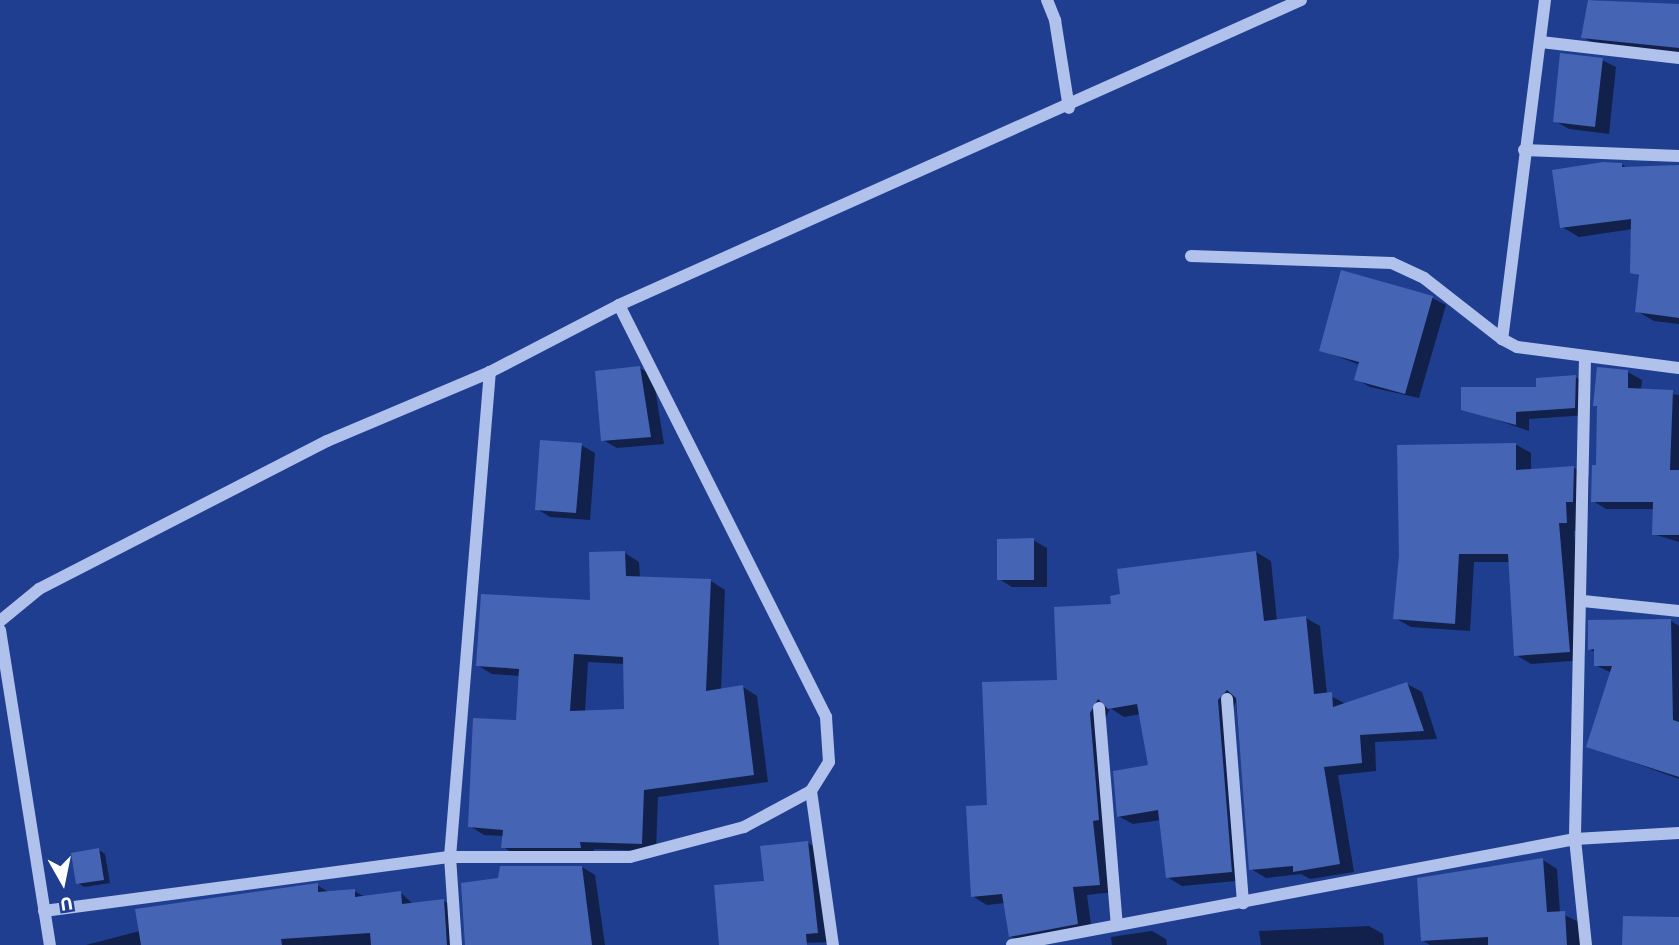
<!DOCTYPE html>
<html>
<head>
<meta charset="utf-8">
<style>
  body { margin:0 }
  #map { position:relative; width:1679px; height:945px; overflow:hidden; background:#203e8f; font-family:"Source Sans 3",sans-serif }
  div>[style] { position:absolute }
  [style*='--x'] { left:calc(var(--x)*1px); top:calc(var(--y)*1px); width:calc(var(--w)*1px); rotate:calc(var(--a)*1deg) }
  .shadow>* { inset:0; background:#0007 }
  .building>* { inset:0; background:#4564b4 }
  .minor>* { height:12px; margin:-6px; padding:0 6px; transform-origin:6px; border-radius:6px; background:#b0c1ec }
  span { translate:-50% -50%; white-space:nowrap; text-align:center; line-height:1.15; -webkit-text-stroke:7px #203e8f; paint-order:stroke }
  .north { position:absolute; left:28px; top:847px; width:70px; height:70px; -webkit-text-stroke:5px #203e8f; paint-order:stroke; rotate:171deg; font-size:19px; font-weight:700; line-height:28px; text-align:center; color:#fff }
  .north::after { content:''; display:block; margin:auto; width:24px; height:32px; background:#fff; clip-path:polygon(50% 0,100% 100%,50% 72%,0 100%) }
</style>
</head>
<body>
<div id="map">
  <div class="shadow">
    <i style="clip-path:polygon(1590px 0,1679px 5px,1679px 53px,1596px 45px,1583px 37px)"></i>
    <i style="clip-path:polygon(1602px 60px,1616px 67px,1609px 134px,1569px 129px,1555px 121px)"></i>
    <i style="clip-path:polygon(1621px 164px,1629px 169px,1679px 167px,1679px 324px,1654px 321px,1637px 311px,1641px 277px,1632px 272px,1633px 229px,1579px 237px,1562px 227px)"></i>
    <i style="clip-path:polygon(1432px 298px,1446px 305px,1419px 398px,1370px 387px,1356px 379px,1360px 365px,1321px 350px)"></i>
    <i style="clip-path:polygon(640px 368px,653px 376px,664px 444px,617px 448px,603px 440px)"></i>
    <i style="clip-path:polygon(1628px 372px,1642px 380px,1641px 390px,1679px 395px,1679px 542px,1653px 534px,1654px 509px,1606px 509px,1593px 501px,1598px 467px,1598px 408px,1595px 405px)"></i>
    <i style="clip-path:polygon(1575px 377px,1589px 385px,1588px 415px,1529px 419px,1529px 431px,1463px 408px)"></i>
    <i style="clip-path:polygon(1515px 444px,1531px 453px,1531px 471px,1574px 468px,1589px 477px,1588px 510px,1581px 510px,1582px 531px,1574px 531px,1585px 660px,1531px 664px,1516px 655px,1510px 562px,1474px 562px,1470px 631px,1411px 627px,1395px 618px)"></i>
    <i style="clip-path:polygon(581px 445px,595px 453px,590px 520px,550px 517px,537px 509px)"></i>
    <i style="clip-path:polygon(1033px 540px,1047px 548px,1047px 587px,1012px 587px,999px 579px)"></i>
    <i style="clip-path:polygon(1256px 552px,1271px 561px,1277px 621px,1306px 618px,1320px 626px,1327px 694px,1346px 704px,1407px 684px,1422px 692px,1437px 739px,1375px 742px,1376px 771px,1338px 775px,1354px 872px,1310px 879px,1301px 874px,1266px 878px,1251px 869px,1236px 702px,1233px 709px,1246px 880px,1182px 886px,1167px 877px,1161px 820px,1133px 824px,1118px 816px,1150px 767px,1141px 714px,1124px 717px,1110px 708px,1104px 722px,1114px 892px,1087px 895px,1092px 932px,1025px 945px,1010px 936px,1005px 903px,987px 905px,972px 896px,989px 806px,1059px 682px,1113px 606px)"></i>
    <i style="clip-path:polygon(evenodd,625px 553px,639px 562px,640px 578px,711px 581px,725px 590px,721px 690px,743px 687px,757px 696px,768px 782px,658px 797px,656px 851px,594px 849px,595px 856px,518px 856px,503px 847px,504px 836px,484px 835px,470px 826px,517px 722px,521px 676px,492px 674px,477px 665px,592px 602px,625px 553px,588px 662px,625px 664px,625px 711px,585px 712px,588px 662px)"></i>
    <i style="clip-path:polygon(1671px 621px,1679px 626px,1679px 779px,1588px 746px,1612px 673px,1595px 665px,1595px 652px,1589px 649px)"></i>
    <i style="clip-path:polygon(808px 843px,826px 853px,835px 942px,721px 945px)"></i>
    <i style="clip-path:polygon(99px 850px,105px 854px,110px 883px,84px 887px,78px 883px)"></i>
    <i style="clip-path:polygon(1543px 860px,1557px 869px,1560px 913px,1579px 922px,1581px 945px,1430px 945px,1422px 940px,1485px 867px)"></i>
    <i style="clip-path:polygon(582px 867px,595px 875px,605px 945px,466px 945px)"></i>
    <i style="clip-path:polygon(317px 885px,330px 893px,354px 891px,365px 897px,401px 893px,414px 905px,444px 901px,457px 909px,460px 945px,86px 945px)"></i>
    <i style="clip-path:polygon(1369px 926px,1383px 934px,1384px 945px,1261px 945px,1259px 931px)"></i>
    <i style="clip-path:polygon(1152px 931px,1166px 939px,1167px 945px,1112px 945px,1111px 937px)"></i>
  </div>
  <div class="building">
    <i style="clip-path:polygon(1588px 0,1679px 4px,1679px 48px,1581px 38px)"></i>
    <i style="clip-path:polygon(1560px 53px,1603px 58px,1595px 127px,1553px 122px)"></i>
    <i style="clip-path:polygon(1603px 162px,1622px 163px,1622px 167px,1679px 165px,1679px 318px,1635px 312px,1639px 275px,1630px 273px,1631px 219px,1560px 228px,1552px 170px)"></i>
    <i style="clip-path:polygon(1341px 270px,1433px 296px,1405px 394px,1354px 380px,1359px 362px,1319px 351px)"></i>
    <i style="clip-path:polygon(640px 366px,651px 437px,601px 441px,595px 371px)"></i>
    <i style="clip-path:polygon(1597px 367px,1628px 370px,1628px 388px,1673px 390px,1670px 470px,1679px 470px,1679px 535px,1652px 535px,1653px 502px,1591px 502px,1592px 465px,1596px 465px,1597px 406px,1593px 406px)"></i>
    <i style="clip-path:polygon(1576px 375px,1575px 408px,1516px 412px,1516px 425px,1461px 410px,1461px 387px,1536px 387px,1536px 378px)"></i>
    <i style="clip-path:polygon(540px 440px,582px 443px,576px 513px,535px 510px)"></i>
    <i style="clip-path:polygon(1516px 443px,1516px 470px,1574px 466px,1573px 502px,1566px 502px,1567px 523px,1559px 523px,1570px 652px,1514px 656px,1508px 554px,1459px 554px,1455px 624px,1393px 619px,1399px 555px,1397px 445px)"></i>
    <i style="clip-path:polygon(1034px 538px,1034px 580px,997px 580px,997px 539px)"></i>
    <i style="clip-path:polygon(evenodd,625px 551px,626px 576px,711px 579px,706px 691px,743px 685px,754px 775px,644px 790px,642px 844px,580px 842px,581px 848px,501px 848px,503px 830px,468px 827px,473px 718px,516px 720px,519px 669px,476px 666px,481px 594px,590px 600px,589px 552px,625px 551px,574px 654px,623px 657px,624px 709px,570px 711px,574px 654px)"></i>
    <i style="clip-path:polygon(1256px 551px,1264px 621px,1306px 616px,1314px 694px,1332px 692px,1333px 707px,1407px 682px,1424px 731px,1360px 735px,1362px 763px,1324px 767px,1340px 864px,1293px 872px,1293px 866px,1249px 870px,1236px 698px,1227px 690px,1218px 700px,1232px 872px,1166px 878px,1158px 810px,1117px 817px,1113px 771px,1148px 765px,1137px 704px,1108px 709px,1098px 699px,1090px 713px,1099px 820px,1093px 821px,1100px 885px,1073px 887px,1078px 924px,1009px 937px,1002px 894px,971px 897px,966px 806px,987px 805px,982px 682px,1057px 680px,1054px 607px,1111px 604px,1110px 596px,1120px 594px,1117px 569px)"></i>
    <i style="clip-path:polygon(1671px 619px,1673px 720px,1679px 722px,1679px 777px,1586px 747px,1612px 666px,1594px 666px,1594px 649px,1588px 650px,1588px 620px)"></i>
    <i style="clip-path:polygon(808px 841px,818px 933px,806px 934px,807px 945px,719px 945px,714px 885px,764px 881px,760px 846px)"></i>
    <i style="clip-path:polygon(99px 848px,104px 880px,76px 884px,71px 853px)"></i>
    <i style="clip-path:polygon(1543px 858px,1547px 912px,1565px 911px,1567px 945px,1488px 945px,1488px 937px,1421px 941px,1417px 878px)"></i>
    <i style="clip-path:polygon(500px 866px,582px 866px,592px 945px,465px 945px,461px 883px,498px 878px)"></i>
    <i style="clip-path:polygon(318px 883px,318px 892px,355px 889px,355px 897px,401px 891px,402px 904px,444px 899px,447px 945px,371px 945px,370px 933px,281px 939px,282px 945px,141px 945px,135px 909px)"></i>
    <i style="clip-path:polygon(1623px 916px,1679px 917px,1679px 945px,1622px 945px)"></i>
  </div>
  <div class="minor">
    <i style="--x:1047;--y:0;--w:22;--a:68"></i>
    <i style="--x:1055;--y:20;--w:89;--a:81"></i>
    <i style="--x:1545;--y:0;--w:342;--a:97.2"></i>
    <i style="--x:1502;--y:339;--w:17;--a:28"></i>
    <i style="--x:1517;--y:347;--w:163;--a:7.4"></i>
    <i style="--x:1541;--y:42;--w:139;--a:6.6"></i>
    <i style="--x:1524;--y:150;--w:155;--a:2.2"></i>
    <i style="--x:1191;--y:256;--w:201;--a:2"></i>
    <i style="--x:1392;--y:263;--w:35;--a:25"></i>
    <i style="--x:1424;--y:278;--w:99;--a:38"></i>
    <i style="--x:619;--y:305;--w:461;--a:63.3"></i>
    <i style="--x:826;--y:717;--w:45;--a:86.2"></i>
    <i style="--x:829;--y:762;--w:34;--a:122"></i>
    <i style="--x:811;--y:791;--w:156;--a:81.9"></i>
    <i style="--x:1585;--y:358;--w:481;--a:91.2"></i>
    <i style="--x:1575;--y:839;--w:107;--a:84.1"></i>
    <i style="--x:1583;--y:601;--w:97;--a:5.9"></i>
    <i style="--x:0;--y:621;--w:50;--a:-39.4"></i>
    <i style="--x:39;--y:589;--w:324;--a:-27.2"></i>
    <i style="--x:327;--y:441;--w:177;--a:-22.9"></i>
    <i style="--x:490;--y:372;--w:145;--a:-27.4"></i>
    <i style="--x:619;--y:305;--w:747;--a:-24.09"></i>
    <i style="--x:0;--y:630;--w:319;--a:81"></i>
    <i style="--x:1227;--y:699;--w:205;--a:85.5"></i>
    <i style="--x:1099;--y:708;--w:218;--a:85.3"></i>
    <i style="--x:44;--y:911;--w:410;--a:-7.6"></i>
    <i style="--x:450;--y:857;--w:180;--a:0"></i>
    <i style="--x:630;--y:857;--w:118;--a:-14.7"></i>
    <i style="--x:744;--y:827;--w:76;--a:-28.2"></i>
    <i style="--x:456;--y:945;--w:88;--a:-93.9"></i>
    <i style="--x:450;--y:857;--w:487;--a:-85.3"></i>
    <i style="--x:1012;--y:945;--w:573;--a:-10.66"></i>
    <i style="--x:1575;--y:839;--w:104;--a:-3.3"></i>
  </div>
  <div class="north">U</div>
</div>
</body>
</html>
